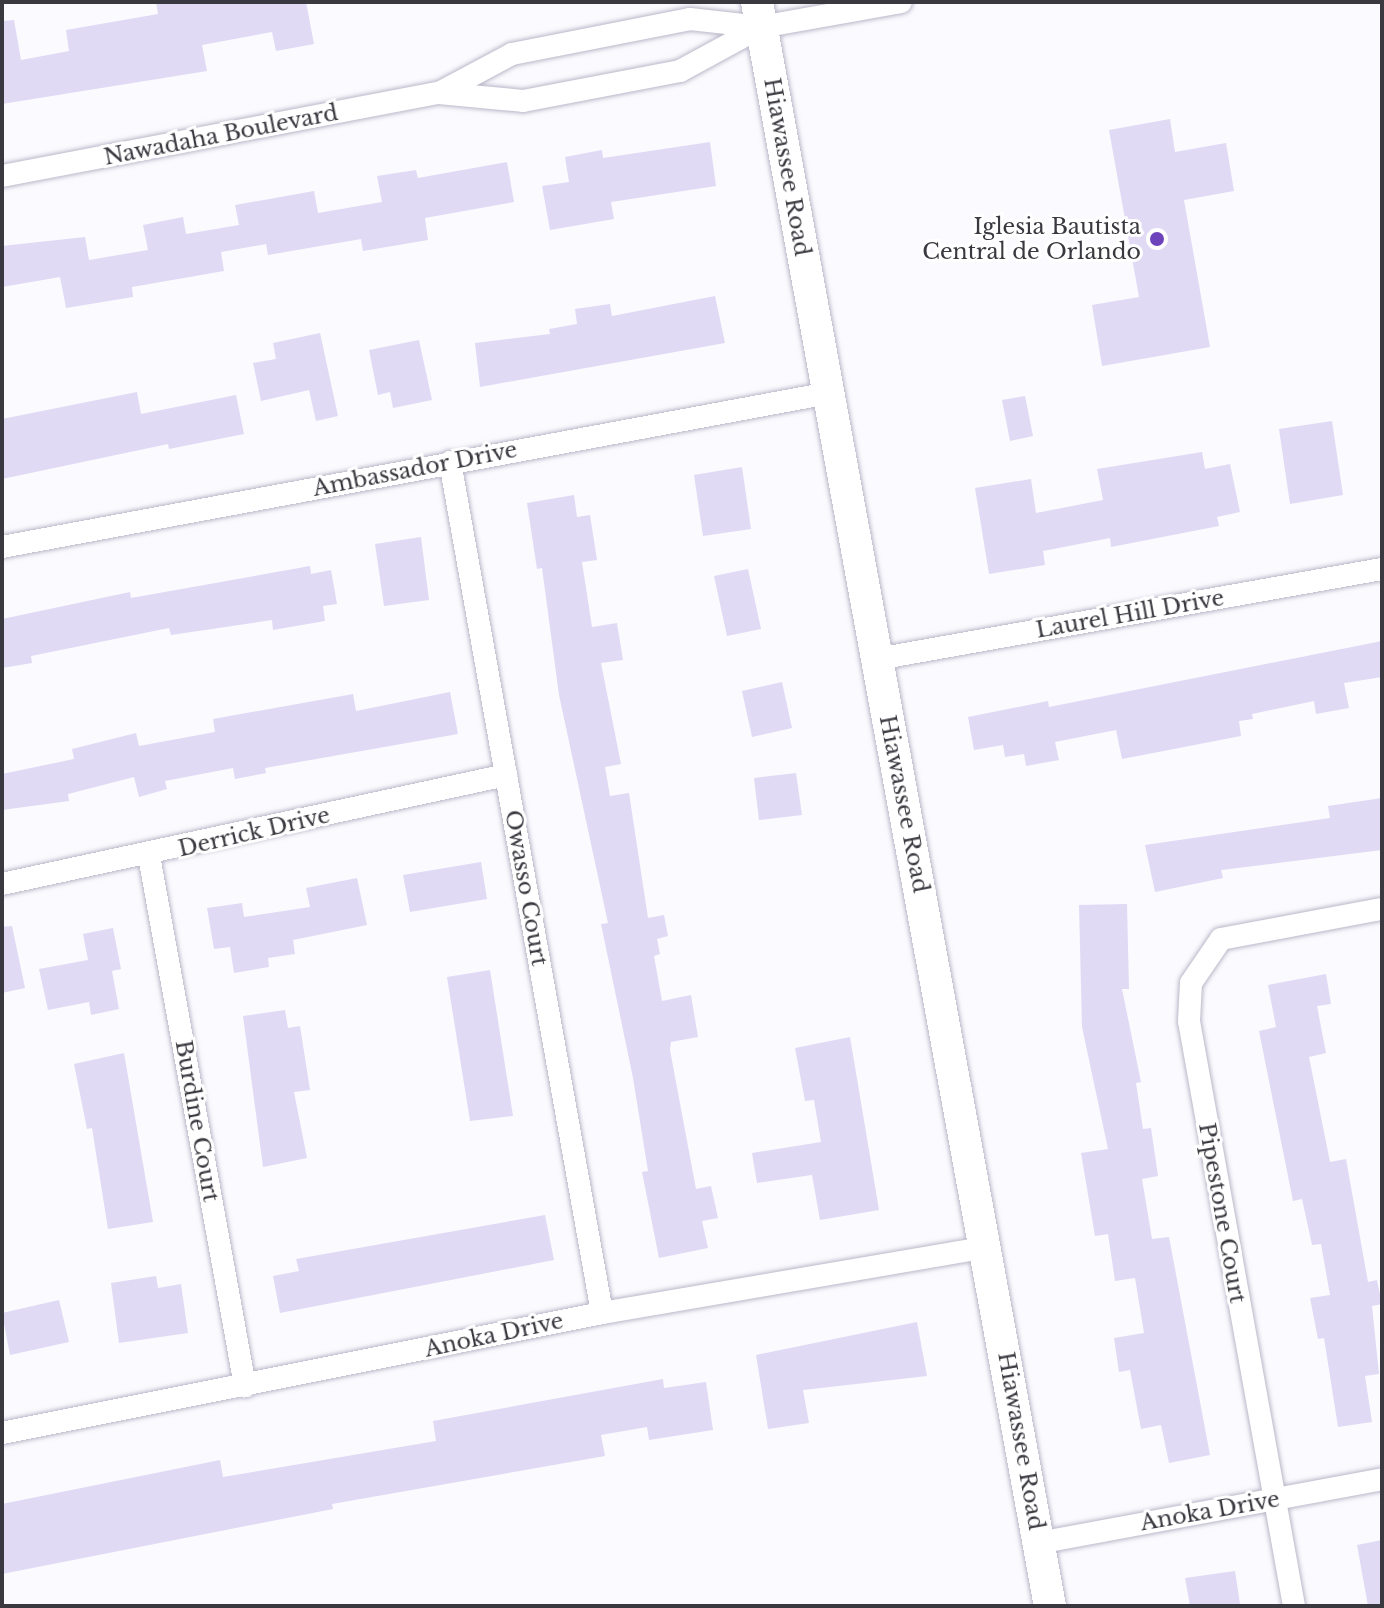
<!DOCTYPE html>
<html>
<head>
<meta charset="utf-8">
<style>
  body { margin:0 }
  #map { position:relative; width:1384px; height:1608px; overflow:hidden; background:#fbfafe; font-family:"Libre Baskerville",serif }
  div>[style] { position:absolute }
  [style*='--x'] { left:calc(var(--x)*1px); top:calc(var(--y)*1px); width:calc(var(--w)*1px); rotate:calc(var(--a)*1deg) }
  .building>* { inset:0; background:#e0daf5 }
  .roads { filter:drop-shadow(0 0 2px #bbb7c9) drop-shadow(0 0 2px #bbb7c9) }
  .minor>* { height:22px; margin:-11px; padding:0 11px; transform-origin:11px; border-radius:11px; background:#fff }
  .secondary>* { height:32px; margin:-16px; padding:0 16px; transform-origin:16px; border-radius:16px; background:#fff }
  .dots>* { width:22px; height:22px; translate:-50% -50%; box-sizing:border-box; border:4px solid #fff; border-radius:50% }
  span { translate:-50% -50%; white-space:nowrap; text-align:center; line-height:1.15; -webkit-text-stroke:6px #fff; paint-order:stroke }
  .street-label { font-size:22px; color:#3a3940 }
  .poi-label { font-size:22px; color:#3a3940 }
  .right { translate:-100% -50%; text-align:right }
  .frame { position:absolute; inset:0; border:4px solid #3a3940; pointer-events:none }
</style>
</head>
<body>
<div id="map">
  <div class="building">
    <i style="clip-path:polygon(156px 2px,306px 2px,314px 44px,276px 51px,272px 32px,202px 45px,207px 71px,2px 104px,2px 21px,14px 20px,21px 60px,69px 51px,66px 30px,158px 14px)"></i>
    <i style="clip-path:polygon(1170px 119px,1175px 152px,1226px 143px,1234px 191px,1184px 200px,1210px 347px,1102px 366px,1092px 305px,1139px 297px,1109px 130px)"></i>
    <i style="clip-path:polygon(710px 142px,716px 186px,611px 202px,614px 219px,550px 230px,542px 186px,569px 182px,565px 157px,602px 150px,603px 158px)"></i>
    <i style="clip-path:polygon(507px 162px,514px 202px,425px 218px,428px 240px,363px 251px,361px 239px,268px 255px,266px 244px,221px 252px,224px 271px,132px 287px,133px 297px,66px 308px,60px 277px,2px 287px,2px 246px,85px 237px,89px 260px,148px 250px,143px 225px,183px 217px,186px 234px,239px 225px,235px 205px,314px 191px,318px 213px,382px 202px,377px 176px,416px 170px,418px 178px)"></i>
    <i style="clip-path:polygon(715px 296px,725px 343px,480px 387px,475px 343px,550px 334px,549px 329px,577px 324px,575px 309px,610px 304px,612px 316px)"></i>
    <i style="clip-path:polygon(320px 333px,338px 416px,316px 421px,309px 390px,261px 401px,253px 363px,276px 359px,273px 343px)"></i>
    <i style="clip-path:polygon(419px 340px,432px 400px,393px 408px,390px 392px,378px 395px,369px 350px)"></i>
    <i style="clip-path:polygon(137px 392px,141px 414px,236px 395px,244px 434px,169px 449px,168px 444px,2px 479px,2px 419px)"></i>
    <i style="clip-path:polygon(1025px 396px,1033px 436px,1010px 441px,1002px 400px)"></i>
    <i style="clip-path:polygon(1332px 421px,1343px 495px,1290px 504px,1279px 429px)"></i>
    <i style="clip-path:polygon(1202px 452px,1205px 469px,1230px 464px,1240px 512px,1217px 517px,1219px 526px,1111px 547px,1110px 538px,1043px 551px,1045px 565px,989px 574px,975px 488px,1031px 479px,1036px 513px,1103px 500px,1097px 469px)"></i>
    <i style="clip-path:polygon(742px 467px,751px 529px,703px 536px,694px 475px)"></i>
    <i style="clip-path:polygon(574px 495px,577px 517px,590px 515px,597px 560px,582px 562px,592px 627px,617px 623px,623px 660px,601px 663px,621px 764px,605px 767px,610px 796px,629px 793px,648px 918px,664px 915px,668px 936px,657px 939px,660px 954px,654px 956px,662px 1001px,691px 995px,698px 1037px,671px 1042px,670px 1050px,696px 1189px,711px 1186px,718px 1218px,702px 1221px,708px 1248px,659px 1258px,642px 1172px,648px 1171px,633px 1078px,601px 924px,608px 923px,559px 695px,542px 568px,537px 569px,527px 503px)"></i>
    <i style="clip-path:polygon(421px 537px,429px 600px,384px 606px,375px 544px)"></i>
    <i style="clip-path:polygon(310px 566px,311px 574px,331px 570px,337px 604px,323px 606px,325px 621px,273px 630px,272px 620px,171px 635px,169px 628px,31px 656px,32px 663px,2px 668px,2px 619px,130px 592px,131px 598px)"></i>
    <i style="clip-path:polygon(748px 569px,761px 629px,727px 636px,714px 576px)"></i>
    <i style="clip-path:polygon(1382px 641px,1382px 677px,1344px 683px,1349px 708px,1316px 714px,1314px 701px,1252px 714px,1253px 719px,1239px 721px,1241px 736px,1122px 759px,1116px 730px,1055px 742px,1059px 760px,1026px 766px,1024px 754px,1005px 757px,1003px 745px,974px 750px,968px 717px,1048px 701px,1049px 707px)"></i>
    <i style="clip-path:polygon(782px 682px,792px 728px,752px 737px,742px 691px)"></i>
    <i style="clip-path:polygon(450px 692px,458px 734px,265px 768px,266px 773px,235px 779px,233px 768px,165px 781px,167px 789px,139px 797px,134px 777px,68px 794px,69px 801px,2px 810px,2px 774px,74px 759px,72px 749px,136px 733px,139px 746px,215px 732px,213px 719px,353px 694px,356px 711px)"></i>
    <i style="clip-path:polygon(796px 773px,802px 815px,759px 820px,754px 778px)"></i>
    <i style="clip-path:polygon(1382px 798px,1382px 850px,1221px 870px,1223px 878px,1155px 892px,1145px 845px,1330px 818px,1328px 806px)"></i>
    <i style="clip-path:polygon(481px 862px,487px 899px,410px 912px,403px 875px)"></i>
    <i style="clip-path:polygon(357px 878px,367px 925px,293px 940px,295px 954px,268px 958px,269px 967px,234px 973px,230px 947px,214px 949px,207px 908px,242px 903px,244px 917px,310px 907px,306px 888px)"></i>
    <i style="clip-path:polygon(1127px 904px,1129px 989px,1122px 989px,1141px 1082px,1136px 1083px,1143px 1129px,1151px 1128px,1158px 1176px,1142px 1179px,1152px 1239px,1169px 1237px,1210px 1455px,1169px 1463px,1161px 1425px,1141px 1429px,1130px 1370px,1119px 1372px,1114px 1338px,1144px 1333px,1135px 1278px,1115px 1281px,1108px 1234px,1095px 1236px,1081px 1153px,1108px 1149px,1082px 1027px,1079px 905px)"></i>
    <i style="clip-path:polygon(12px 926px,25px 988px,2px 993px,2px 927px)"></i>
    <i style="clip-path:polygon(113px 928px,121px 969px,112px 971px,119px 1009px,91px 1015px,89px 1002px,48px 1010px,39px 969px,88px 960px,83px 934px)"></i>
    <i style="clip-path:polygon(490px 970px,513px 1116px,470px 1121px,447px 977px)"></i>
    <i style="clip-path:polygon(1326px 974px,1331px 1004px,1317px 1006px,1326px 1053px,1309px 1057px,1330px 1162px,1346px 1159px,1368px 1282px,1377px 1280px,1382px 1304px,1372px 1306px,1379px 1374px,1365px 1376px,1372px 1422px,1338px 1427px,1324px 1338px,1318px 1339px,1310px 1298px,1330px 1295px,1321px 1244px,1312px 1245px,1302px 1199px,1293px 1201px,1259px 1031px,1276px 1027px,1268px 985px)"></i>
    <i style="clip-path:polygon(285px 1010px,288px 1028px,300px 1026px,310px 1090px,294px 1092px,307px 1158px,263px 1167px,243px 1016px)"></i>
    <i style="clip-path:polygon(850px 1037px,879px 1210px,820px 1220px,812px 1175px,757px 1183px,752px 1153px,821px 1142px,814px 1100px,805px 1101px,795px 1048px)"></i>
    <i style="clip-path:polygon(124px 1053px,153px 1222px,108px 1229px,92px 1128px,87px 1129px,74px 1064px)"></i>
    <i style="clip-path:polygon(545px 1215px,554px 1260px,280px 1313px,273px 1276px,299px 1271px,296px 1259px)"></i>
    <i style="clip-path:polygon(156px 1276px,158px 1288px,181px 1284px,188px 1333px,119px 1343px,111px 1283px)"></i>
    <i style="clip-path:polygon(59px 1300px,69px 1342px,10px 1355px,2px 1313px)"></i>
    <i style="clip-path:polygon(917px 1322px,927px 1376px,803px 1390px,809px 1423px,768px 1429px,756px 1355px)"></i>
    <i style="clip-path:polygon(663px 1379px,664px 1388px,706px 1382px,713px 1430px,649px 1440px,647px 1427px,601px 1435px,605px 1456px,332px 1504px,333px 1509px,2px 1574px,2px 1504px,220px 1460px,223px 1477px,436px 1441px,433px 1421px)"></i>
    <i style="clip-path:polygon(1382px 1540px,1382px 1606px,1368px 1606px,1357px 1545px)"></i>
    <i style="clip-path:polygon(1235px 1571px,1240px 1604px,1190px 1606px,1185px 1578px)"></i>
  </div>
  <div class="roads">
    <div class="minor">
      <i style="--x:439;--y:93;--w:83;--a:-28.1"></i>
      <i style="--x:512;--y:54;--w:181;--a:-11.1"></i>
      <i style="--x:690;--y:19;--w:71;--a:6.4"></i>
      <i style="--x:761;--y:27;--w:142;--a:-10.1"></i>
      <i style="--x:2;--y:176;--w:445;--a:-10.8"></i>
      <i style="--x:439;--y:93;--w:84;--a:5.4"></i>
      <i style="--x:523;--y:101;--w:160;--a:-10.8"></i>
      <i style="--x:680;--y:71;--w:92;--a:-28.5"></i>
      <i style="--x:450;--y:462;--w:864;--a:79.87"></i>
      <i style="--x:2;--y:547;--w:841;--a:-10.55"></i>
      <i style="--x:877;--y:659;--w:513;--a:-10.11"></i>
      <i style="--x:149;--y:856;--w:539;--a:79.73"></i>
      <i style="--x:2;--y:884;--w:516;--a:-12.2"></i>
      <i style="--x:2;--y:1433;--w:612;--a:-11.31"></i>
      <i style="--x:602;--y:1313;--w:391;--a:-9.7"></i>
      <i style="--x:1038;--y:1543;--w:350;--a:-10.5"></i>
      <i style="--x:1294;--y:1606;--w:594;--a:-100.18"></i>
      <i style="--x:1189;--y:1021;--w:38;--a:-87"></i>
      <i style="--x:1191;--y:983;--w:53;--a:-55.7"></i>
      <i style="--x:1221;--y:939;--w:164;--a:-10.6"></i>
    </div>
    <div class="secondary">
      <i style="--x:757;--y:2;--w:1631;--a:79.65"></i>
    </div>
  </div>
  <div class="dots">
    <i style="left:1157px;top:239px;background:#6d43bc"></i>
  </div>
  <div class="street-label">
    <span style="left:221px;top:135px;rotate:-11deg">Nawadaha Boulevard</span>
    <span style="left:787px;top:167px;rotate:80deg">Hiawassee Road</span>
    <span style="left:415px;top:469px;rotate:-11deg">Ambassador Drive</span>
    <span style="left:1130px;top:614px;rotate:-10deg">Laurel Hill Drive</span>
    <span style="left:904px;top:804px;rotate:79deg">Hiawassee Road</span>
    <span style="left:254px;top:832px;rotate:-13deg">Derrick Drive</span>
    <span style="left:526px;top:888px;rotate:80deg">Owasso Court</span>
    <span style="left:197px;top:1121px;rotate:80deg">Burdine Court</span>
    <span style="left:1222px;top:1213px;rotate:80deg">Pipestone Court</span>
    <span style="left:494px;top:1335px;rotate:-12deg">Anoka Drive</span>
    <span style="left:1021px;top:1441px;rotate:80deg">Hiawassee Road</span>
    <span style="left:1210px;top:1511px;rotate:-10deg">Anoka Drive</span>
  </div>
  <div class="poi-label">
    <span class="right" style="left:1141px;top:239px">Iglesia Bautista<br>Central de Orlando</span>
  </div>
  <div class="frame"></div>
</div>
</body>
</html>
